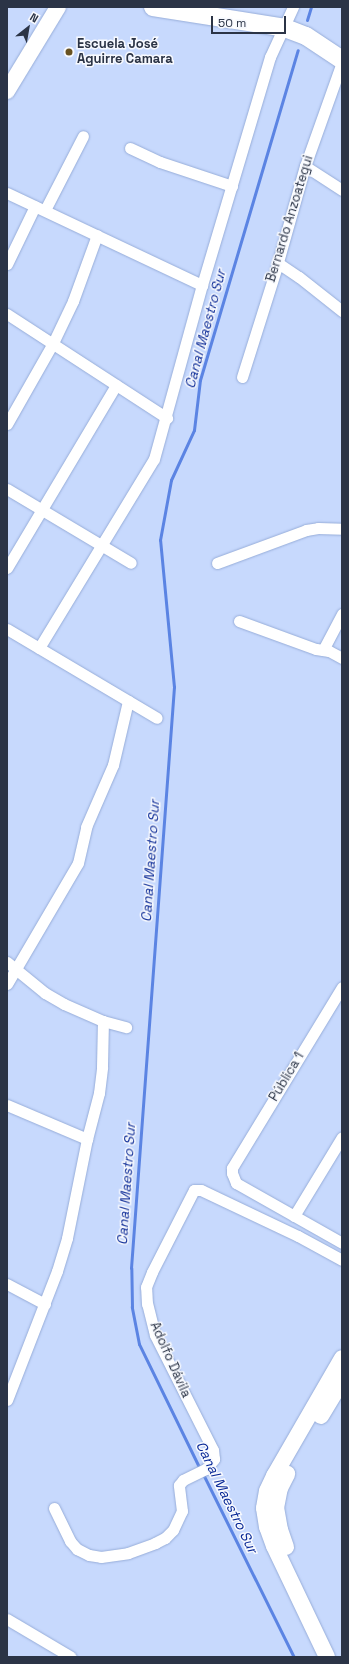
<!DOCTYPE html>
<html>
<head>
<meta charset="utf-8">
<style>
  body { margin:0 }
  #map { position:relative; width:349px; height:1664px; overflow:hidden; background:#c7d9fd; font-family:"Space Grotesk",sans-serif }
  div>[style] { position:absolute }
  [style*='--x'] { left:calc(var(--x)*1px); top:calc(var(--y)*1px); width:calc(var(--w)*1px); rotate:calc(var(--a)*1deg) }
  .stream>* { height:3px; margin:-1.5px; padding:0 1.5px; transform-origin:1.5px; border-radius:1.5px; background:#5b84e3 }
  .roads { filter:drop-shadow(0 0 1px #97add9) drop-shadow(0 0 1px #97add9) }
  .minor>* { height:11px; margin:-5.5px; padding:0 5.5px; transform-origin:5.5px; border-radius:5.5px; background:#fff }
  .secondary>* { height:16px; margin:-8px; padding:0 8px; transform-origin:8px; border-radius:8px; background:#fff }
  .primary>* { height:18px; margin:-9px; padding:0 9px; transform-origin:9px; border-radius:9px; background:#fff }
  .dots>* { width:11px; height:11px; translate:-50% -50%; box-sizing:border-box; border:2px solid #f7f9fe; border-radius:50% }
  span { translate:-50% -50%; white-space:nowrap; text-align:center; line-height:1.15; -webkit-text-stroke:3px #f7f9fe; paint-order:stroke }
  .poi-label { font-size:13px; color:#2b3446; font-weight:700 }
  .left { translate:0 -50%; text-align:left }
  .street-label { font-size:13px; color:#2b3446 }
  .water-label { font-size:14px; color:#082896; font-style:italic }
  .frame { position:absolute; inset:0; border:8px solid #2b3446; pointer-events:none }
  .north { position:absolute; left:8px; top:8px; width:40px; height:40px; -webkit-text-stroke:3px #f7f9fe; paint-order:stroke; rotate:31deg; font-size:11px; font-weight:700; line-height:16px; text-align:center; color:#2b3446 }
  .north::after { content:''; display:block; margin:auto; width:14px; height:18px; background:#2b3446; clip-path:polygon(50% 0,100% 100%,50% 72%,0 100%) }
  .scale { position:absolute; left:211px; top:16px; width:75px; height:18px; box-sizing:border-box; border:2px solid #2b3446; border-top:0; padding-left:5px; font-size:12px; line-height:14px; white-space:nowrap; color:#2b3446; -webkit-text-stroke:3px #f7f9fe; paint-order:stroke }
</style>
</head>
<body>
<div id="map">
  <div class="stream">
    <i style="--x:307;--y:20;--w:14;--a:-73"></i>
    <i style="--x:200;--y:1469;--w:139;--a:-116"></i>
    <i style="--x:139;--y:1344;--w:38;--a:-101"></i>
    <i style="--x:132;--y:1307;--w:39;--a:-91"></i>
    <i style="--x:131;--y:1268;--w:583;--a:-85.77"></i>
    <i style="--x:174;--y:687;--w:148;--a:-95.4"></i>
    <i style="--x:160;--y:540;--w:61;--a:-79.6"></i>
    <i style="--x:171;--y:480;--w:55;--a:-65.3"></i>
    <i style="--x:194;--y:430;--w:50;--a:-83.2"></i>
    <i style="--x:200;--y:380;--w:344;--a:-73.5"></i>
    <i style="--x:203;--y:1474;--w:204;--a:63.6"></i>
  </div>
  <div class="roads">
    <div class="minor">
      <i style="--x:130;--y:148;--w:33;--a:25"></i>
      <i style="--x:160;--y:162;--w:76;--a:18.4"></i>
      <i style="--x:305;--y:166;--w:44;--a:33"></i>
      <i style="--x:7;--y:193;--w:216;--a:25.3"></i>
      <i style="--x:45;--y:210;--w:83;--a:-62.8"></i>
      <i style="--x:278;--y:263;--w:25;--a:34"></i>
      <i style="--x:299;--y:277;--w:55;--a:38.3"></i>
      <i style="--x:7;--y:264;--w:64;--a:-64.2"></i>
      <i style="--x:7;--y:314;--w:191;--a:33"></i>
      <i style="--x:242;--y:377;--w:113;--a:-72.5"></i>
      <i style="--x:276;--y:269;--w:107;--a:-74.3"></i>
      <i style="--x:305;--y:166;--w:110;--a:-70.4"></i>
      <i style="--x:7;--y:424;--w:93;--a:-60.4"></i>
      <i style="--x:53;--y:343;--w:47;--a:-64.5"></i>
      <i style="--x:73;--y:301;--w:70;--a:-70"></i>
      <i style="--x:7;--y:489;--w:144;--a:30.8"></i>
      <i style="--x:217;--y:563;--w:95;--a:-20.3"></i>
      <i style="--x:306;--y:530;--w:12;--a:-9"></i>
      <i style="--x:318;--y:528;--w:24;--a:2"></i>
      <i style="--x:7;--y:568;--w:213;--a:-59.2"></i>
      <i style="--x:239;--y:621;--w:82;--a:20"></i>
      <i style="--x:316;--y:649;--w:13;--a:9"></i>
      <i style="--x:329;--y:651;--w:15;--a:28"></i>
      <i style="--x:7;--y:629;--w:174;--a:30.7"></i>
      <i style="--x:39;--y:648;--w:221;--a:-58.7"></i>
      <i style="--x:154;--y:459;--w:180;--a:-74.6"></i>
      <i style="--x:202;--y:285;--w:238;--a:-73.4"></i>
      <i style="--x:270;--y:57;--w:55;--a:-65.3"></i>
      <i style="--x:323;--y:650;--w:41;--a:-62.2"></i>
      <i style="--x:7;--y:962;--w:49;--a:39.2"></i>
      <i style="--x:45;--y:993;--w:22;--a:30"></i>
      <i style="--x:64;--y:1004;--w:43;--a:23.6"></i>
      <i style="--x:103;--y:1021;--w:24;--a:15"></i>
      <i style="--x:7;--y:984;--w:140;--a:-59.6"></i>
      <i style="--x:78;--y:863;--w:37;--a:-77"></i>
      <i style="--x:86;--y:827;--w:68;--a:-66.5"></i>
      <i style="--x:113;--y:765;--w:66;--a:-76.8"></i>
      <i style="--x:342;--y:987;--w:212;--a:121.3"></i>
      <i style="--x:232;--y:1168;--w:5;--a:90"></i>
      <i style="--x:232;--y:1173;--w:11;--a:68"></i>
      <i style="--x:236;--y:1183;--w:122;--a:29.5"></i>
      <i style="--x:7;--y:1105;--w:87;--a:23"></i>
      <i style="--x:294;--y:1216;--w:92;--a:-58.7"></i>
      <i style="--x:7;--y:1284;--w:43;--a:27.8"></i>
      <i style="--x:7;--y:1400;--w:138;--a:-68.8"></i>
      <i style="--x:57;--y:1271;--w:34;--a:-73"></i>
      <i style="--x:67;--y:1238;--w:101;--a:-78.6"></i>
      <i style="--x:87;--y:1139;--w:48;--a:-75.4"></i>
      <i style="--x:99;--y:1093;--w:26;--a:-83"></i>
      <i style="--x:102;--y:1067;--w:46;--a:-88.8"></i>
      <i style="--x:54;--y:1508;--w:37;--a:64"></i>
      <i style="--x:70;--y:1541;--w:11;--a:49"></i>
      <i style="--x:77;--y:1549;--w:13;--a:27"></i>
      <i style="--x:89;--y:1555;--w:12;--a:9"></i>
      <i style="--x:101;--y:1557;--w:27;--a:-8"></i>
      <i style="--x:128;--y:1553;--w:29;--a:-20"></i>
      <i style="--x:155;--y:1543;--w:11;--a:-27"></i>
      <i style="--x:165;--y:1538;--w:11;--a:-45"></i>
      <i style="--x:173;--y:1530;--w:21;--a:-65"></i>
      <i style="--x:182;--y:1511;--w:26;--a:-97"></i>
      <i style="--x:179;--y:1485;--w:6;--a:-51"></i>
      <i style="--x:183;--y:1480;--w:25;--a:-26"></i>
      <i style="--x:206;--y:1469;--w:13;--a:-51"></i>
      <i style="--x:214;--y:1459;--w:9;--a:-96"></i>
      <i style="--x:213;--y:1450;--w:129;--a:-116.8"></i>
      <i style="--x:155;--y:1335;--w:32;--a:-104"></i>
      <i style="--x:147;--y:1304;--w:17;--a:-93"></i>
      <i style="--x:146;--y:1287;--w:16;--a:-68"></i>
      <i style="--x:152;--y:1272;--w:92;--a:-62.9"></i>
      <i style="--x:194;--y:1190;--w:7;--a:0"></i>
      <i style="--x:201;--y:1190;--w:107;--a:25.4"></i>
      <i style="--x:298;--y:1236;--w:50;--a:28.6"></i>
      <i style="--x:7;--y:1619;--w:74;--a:30.7"></i>
    </div>
    <div class="secondary">
      <i style="--x:7;--y:91;--w:98;--a:-58.7"></i>
      <i style="--x:321;--y:1416;--w:41;--a:-59"></i>
      <i style="--x:286;--y:1547;--w:18;--a:-109"></i>
      <i style="--x:280;--y:1530;--w:22;--a:-100"></i>
      <i style="--x:276;--y:1508;--w:20;--a:-79"></i>
      <i style="--x:280;--y:1488;--w:16;--a:-63"></i>
      <i style="--x:327;--y:1657;--w:123;--a:-115.5"></i>
      <i style="--x:274;--y:1546;--w:20;--a:-110"></i>
      <i style="--x:267;--y:1527;--w:19;--a:-99"></i>
      <i style="--x:264;--y:1508;--w:17;--a:-80"></i>
      <i style="--x:267;--y:1491;--w:17;--a:-65"></i>
      <i style="--x:274;--y:1476;--w:136;--a:-60"></i>
    </div>
    <div class="primary">
      <i style="--x:153;--y:7;--w:134;--a:9"></i>
      <i style="--x:285;--y:28;--w:22;--a:21"></i>
      <i style="--x:306;--y:36;--w:43;--a:33.7"></i>
    </div>
  </div>
  <div class="dots">
    <i style="left:69px;top:52px;background:#685222"></i>
  </div>
  <div class="poi-label">
    <span class="left" style="left:77px;top:52px">Escuela José<br>Aguirre Camara</span>
  </div>
  <div class="street-label">
    <span style="left:290px;top:219px;rotate:-73deg">Bernardo Anzoategui</span>
    <span style="left:287px;top:1077px;rotate:-59deg">Pública 1</span>
    <span style="left:170px;top:1360px;rotate:66deg">Adolfo Dávila</span>
  </div>
  <div class="water-label">
    <span style="left:205px;top:329px;rotate:-75deg">Canal Maestro Sur</span>
    <span style="left:150px;top:861px;rotate:-86deg">Canal Maestro Sur</span>
    <span style="left:126px;top:1184px;rotate:-86deg">Canal Maestro Sur</span>
    <span style="left:227px;top:1497px;rotate:64deg">Canal Maestro Sur</span>
  </div>
  <div class="frame"></div>
  <div class="north">N</div>
  <div class="scale">50 m</div>
</div>
</body>
</html>
